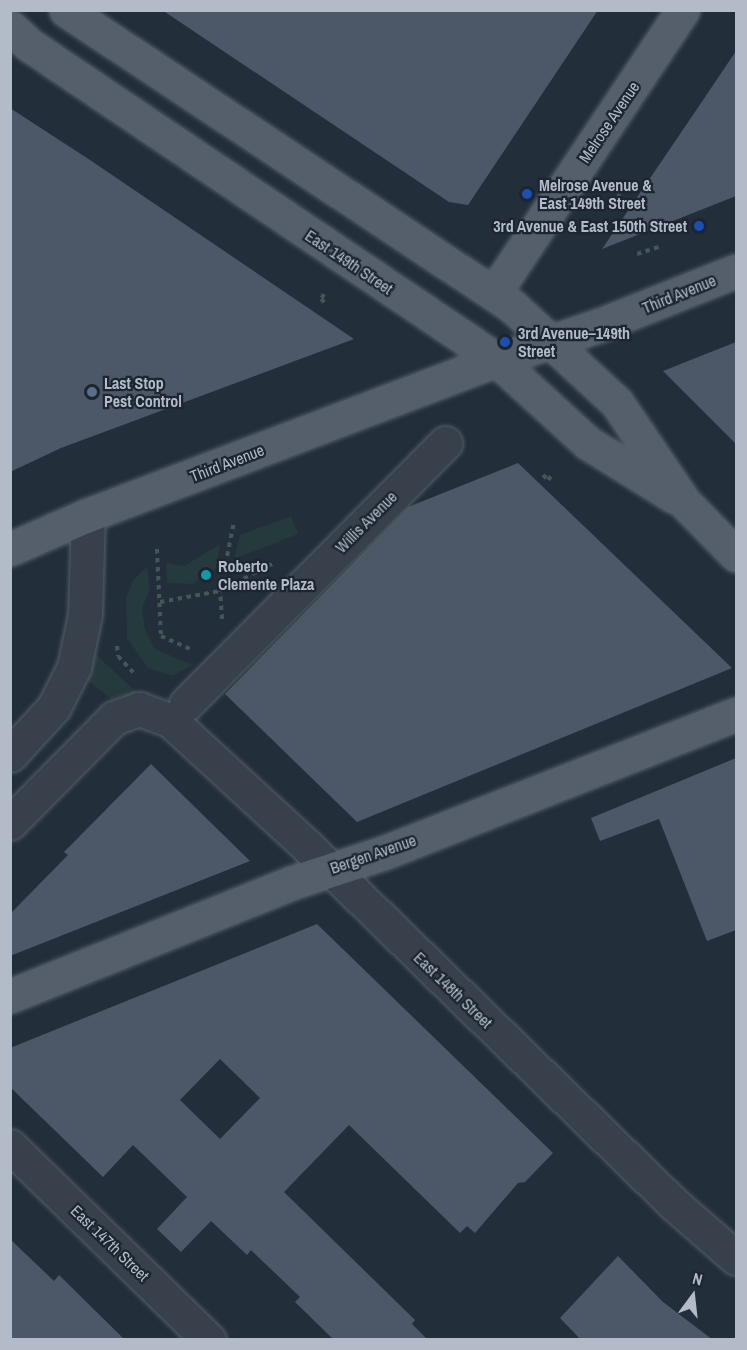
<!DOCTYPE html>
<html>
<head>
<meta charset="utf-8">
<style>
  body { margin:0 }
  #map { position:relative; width:747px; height:1350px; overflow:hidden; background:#232e3b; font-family:"Archivo Narrow",sans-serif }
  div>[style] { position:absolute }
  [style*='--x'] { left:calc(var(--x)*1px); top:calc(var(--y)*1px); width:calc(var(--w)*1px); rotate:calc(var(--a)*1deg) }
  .green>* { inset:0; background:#253a3c }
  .building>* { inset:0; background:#4c5867 }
  .path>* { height:4px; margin-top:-2px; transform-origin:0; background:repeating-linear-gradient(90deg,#435759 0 4.5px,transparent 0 9px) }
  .roads { filter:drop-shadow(0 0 2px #555e69) drop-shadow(0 0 2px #555e69) }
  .minor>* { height:33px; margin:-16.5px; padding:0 16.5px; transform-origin:16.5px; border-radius:16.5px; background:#37404b }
  .major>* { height:33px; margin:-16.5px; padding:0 16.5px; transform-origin:16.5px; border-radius:16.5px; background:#555f6b }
  .dots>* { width:16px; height:16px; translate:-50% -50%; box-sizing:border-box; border:3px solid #1c2530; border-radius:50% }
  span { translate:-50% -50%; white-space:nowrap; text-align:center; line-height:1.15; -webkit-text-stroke:4.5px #1c2530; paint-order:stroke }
  .street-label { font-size:16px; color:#b2bbc7 }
  .poi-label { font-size:16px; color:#b2bbc7; font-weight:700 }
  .left { translate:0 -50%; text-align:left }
  .right { translate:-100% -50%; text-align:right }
  .frame { position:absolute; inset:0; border:12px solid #b2bbc7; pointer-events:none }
  .north { position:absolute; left:663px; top:1266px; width:60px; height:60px; -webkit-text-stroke:4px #1c2530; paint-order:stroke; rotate:15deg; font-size:16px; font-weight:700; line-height:24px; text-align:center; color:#b2bbc7 }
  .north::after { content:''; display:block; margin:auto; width:21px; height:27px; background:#b2bbc7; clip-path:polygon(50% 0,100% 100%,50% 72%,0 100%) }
</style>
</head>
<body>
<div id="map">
  <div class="green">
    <i style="clip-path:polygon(291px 516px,298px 534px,234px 559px,240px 535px)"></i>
    <i style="clip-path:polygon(220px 544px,216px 568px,193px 584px,167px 583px,166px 563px,184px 566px)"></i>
    <i style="clip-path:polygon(147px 567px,150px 589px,142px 608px,145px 630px,155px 649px,193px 665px,172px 676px,148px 668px,127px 638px,126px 598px,133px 580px)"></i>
    <i style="clip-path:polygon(94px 653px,140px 695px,111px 699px,84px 677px)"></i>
  </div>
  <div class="building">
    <i style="clip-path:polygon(162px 10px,598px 10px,468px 205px,449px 202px)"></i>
    <i style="clip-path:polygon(736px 51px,736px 196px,602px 249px,697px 109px)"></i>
    <i style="clip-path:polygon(10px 108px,90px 160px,354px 339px,61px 448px,10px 472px)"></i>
    <i style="clip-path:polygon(736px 342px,736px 444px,663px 371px)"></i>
    <i style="clip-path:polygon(518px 463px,732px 668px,357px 822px,225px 694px,408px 507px)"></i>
    <i style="clip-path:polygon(736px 758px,736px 930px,707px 941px,659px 819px,600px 841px,591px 818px)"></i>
    <i style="clip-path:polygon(151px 764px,250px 861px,10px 956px,10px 914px,68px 855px,64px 852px)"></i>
    <i style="clip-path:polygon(evenodd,317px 924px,553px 1153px,525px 1182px,518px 1183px,475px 1233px,467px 1226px,460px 1233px,349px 1125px,284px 1192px,415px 1320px,412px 1324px,428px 1340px,334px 1340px,295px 1302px,300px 1297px,251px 1250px,247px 1255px,211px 1221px,181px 1252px,157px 1229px,187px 1197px,133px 1145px,103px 1177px,10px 1087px,10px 1048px,317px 924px,220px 1059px,260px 1098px,220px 1139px,180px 1100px,220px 1059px)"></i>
    <i style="clip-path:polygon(10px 1239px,54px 1281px,59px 1275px,125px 1340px,10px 1340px)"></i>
    <i style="clip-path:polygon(618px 1256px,663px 1302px,713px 1340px,581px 1340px,560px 1318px)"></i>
  </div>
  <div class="path">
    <i style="--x:613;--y:189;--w:9;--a:36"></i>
    <i style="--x:620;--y:194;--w:12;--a:125"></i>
    <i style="--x:637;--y:254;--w:25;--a:-18"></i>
    <i style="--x:324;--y:294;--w:6;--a:121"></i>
    <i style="--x:321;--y:299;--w:7;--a:45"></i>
    <i style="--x:543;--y:475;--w:7;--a:45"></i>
    <i style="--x:548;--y:480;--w:6;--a:-51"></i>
    <i style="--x:157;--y:549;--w:87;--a:87.4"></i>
    <i style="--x:161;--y:636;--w:34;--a:24"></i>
    <i style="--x:160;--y:602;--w:61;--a:-10.4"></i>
    <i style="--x:220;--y:591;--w:59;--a:-27.4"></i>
    <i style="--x:222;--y:619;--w:28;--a:-94"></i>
    <i style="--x:220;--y:591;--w:70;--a:-78.5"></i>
    <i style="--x:117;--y:646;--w:10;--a:84"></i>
    <i style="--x:118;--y:656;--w:25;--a:47"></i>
  </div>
  <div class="roads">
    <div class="minor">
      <i style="--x:186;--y:704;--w:368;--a:-45.2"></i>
      <i style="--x:10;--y:755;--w:65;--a:-47.5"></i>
      <i style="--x:54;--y:707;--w:45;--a:-63.4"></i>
      <i style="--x:74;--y:667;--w:53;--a:-78.1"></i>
      <i style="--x:85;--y:615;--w:100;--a:-88.3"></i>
      <i style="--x:10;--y:823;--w:148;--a:-45.3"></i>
      <i style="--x:114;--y:718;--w:27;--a:-20"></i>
      <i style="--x:139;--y:709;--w:33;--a:20"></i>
      <i style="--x:170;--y:720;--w:188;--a:42.6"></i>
      <i style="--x:308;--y:847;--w:511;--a:44.29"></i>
      <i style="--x:674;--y:1204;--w:82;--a:41.1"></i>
      <i style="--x:10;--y:1146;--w:278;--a:44.3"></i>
    </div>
    <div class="major">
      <i style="--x:66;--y:10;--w:535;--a:33.57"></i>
      <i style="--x:512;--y:306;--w:143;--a:42.7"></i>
      <i style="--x:617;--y:403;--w:120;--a:55.9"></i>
      <i style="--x:684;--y:502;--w:74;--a:45.5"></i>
      <i style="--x:10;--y:27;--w:25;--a:43"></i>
      <i style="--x:28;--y:44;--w:566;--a:33.97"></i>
      <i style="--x:497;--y:360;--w:123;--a:42.4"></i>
      <i style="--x:588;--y:443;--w:102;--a:31.8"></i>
      <i style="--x:494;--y:293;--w:340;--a:-56.3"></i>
      <i style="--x:10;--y:549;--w:85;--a:-23.6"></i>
      <i style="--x:88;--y:515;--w:437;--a:-20.8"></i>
      <i style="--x:497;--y:360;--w:109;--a:-18.8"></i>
      <i style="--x:600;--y:325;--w:146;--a:-21.7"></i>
      <i style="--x:10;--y:996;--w:303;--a:-21.9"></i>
      <i style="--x:291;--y:883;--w:97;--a:-18.1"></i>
      <i style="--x:383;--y:853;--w:379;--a:-21.5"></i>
    </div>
  </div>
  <div class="dots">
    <i style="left:527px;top:194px;background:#1a4fb4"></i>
    <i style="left:699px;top:226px;background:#1a4fb4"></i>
    <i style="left:505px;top:342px;background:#1a4fb4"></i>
    <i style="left:92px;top:392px;background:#5c6f8a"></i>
    <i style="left:206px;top:575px;background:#0f9aa8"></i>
  </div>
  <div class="street-label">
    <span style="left:609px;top:122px;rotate:-56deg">Melrose Avenue</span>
    <span style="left:349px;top:262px;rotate:34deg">East 149th Street</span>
    <span style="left:679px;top:294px;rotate:-22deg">Third Avenue</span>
    <span style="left:227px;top:463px;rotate:-21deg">Third Avenue</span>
    <span style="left:366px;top:522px;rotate:-45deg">Willis Avenue</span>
    <span style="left:373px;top:854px;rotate:-19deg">Bergen Avenue</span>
    <span style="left:453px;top:990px;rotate:44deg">East 148th Street</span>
    <span style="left:110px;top:1243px;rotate:44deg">East 147th Street</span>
  </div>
  <div class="poi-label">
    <span class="left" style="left:539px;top:194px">Melrose Avenue &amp;<br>East 149th Street</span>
    <span class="right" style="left:687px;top:226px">3rd Avenue &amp; East 150th Street</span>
    <span class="left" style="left:518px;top:342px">3rd Avenue–149th<br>Street</span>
    <span class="left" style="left:104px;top:392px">Last Stop<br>Pest Control</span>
    <span class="left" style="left:218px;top:575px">Roberto<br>Clemente Plaza</span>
  </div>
  <div class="frame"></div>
  <div class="north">N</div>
</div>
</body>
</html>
